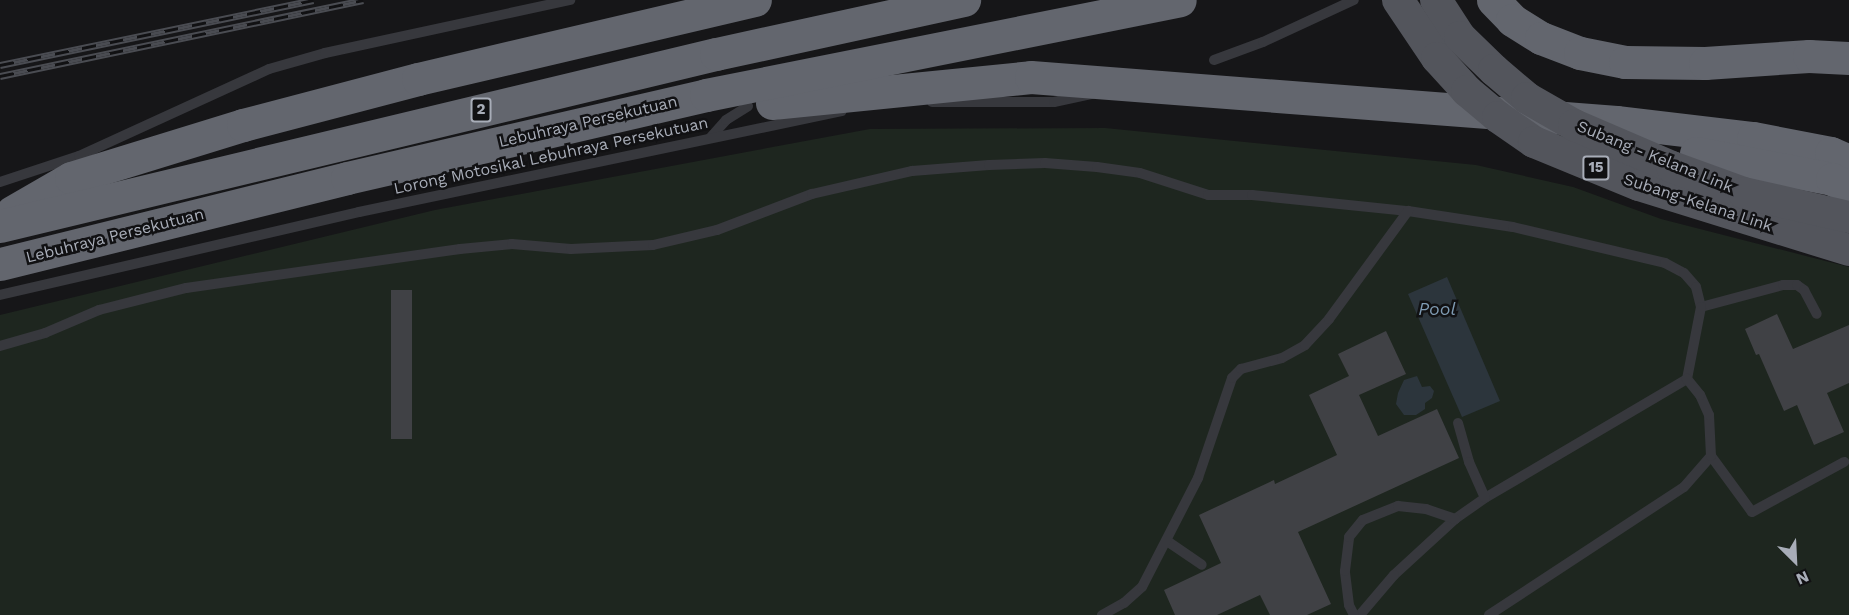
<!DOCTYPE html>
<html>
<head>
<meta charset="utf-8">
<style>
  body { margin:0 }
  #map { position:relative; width:1849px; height:615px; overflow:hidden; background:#161618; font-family:"Work Sans",sans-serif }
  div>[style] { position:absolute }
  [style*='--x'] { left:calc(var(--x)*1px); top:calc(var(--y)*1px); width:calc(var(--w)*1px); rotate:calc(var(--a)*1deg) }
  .green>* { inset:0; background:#1e261f }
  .water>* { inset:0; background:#2c353c }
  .building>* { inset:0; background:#404145 }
  .lane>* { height:10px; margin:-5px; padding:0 5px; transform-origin:5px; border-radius:5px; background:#37383d }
  .highway>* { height:33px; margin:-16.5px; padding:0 16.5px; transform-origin:16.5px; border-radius:16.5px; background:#63666e }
  .rail>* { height:7px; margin-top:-3.5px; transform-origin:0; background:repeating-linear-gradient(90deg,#111113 0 14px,#4a4c52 0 28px); box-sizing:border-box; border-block:2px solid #4a4c52 }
  .primary-bridge>* { height:32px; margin:-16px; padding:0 16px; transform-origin:16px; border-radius:16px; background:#53555c }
  span { translate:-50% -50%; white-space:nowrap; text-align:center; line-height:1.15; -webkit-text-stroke:5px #111113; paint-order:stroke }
  .shield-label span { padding:2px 4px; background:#111113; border:2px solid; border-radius:4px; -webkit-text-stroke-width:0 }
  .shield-label { font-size:15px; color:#a8adb8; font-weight:700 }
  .street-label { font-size:16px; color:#a8adb8 }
  .water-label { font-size:18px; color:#7f9bb3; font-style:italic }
  .north { position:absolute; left:1765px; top:531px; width:60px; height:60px; -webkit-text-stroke:4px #111113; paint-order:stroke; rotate:156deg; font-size:16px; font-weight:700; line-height:24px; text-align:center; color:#a8adb8 }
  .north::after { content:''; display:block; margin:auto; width:21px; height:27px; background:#a8adb8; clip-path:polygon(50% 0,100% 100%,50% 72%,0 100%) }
</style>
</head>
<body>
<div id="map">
  <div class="green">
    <i style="clip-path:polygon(1105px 128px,1476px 165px,1573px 187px,1661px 219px,1849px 267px,1849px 615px,0 615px,0 315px,435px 210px,870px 129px)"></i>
  </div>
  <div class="water">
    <i style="clip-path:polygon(1447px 277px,1500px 401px,1462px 417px,1408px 294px)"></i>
    <i style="clip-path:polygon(1417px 376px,1422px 387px,1430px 386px,1434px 391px,1432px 398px,1425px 403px,1425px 409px,1416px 415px,1404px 415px,1396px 404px,1398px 393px,1404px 380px)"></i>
  </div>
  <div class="building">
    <i style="clip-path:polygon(391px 290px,412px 290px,412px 439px,391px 439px)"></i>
    <i style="clip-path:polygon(1777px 314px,1793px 349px,1849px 325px,1849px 383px,1827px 393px,1844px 432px,1814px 445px,1797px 405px,1784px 411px,1759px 354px,1756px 355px,1745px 329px)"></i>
    <i style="clip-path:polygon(1386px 331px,1406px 374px,1359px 395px,1378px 436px,1437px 409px,1459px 458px,1298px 532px,1331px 604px,1307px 615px,1270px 615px,1260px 595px,1217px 615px,1175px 615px,1164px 590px,1221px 563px,1199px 515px,1274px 480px,1275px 484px,1337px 455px,1309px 395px,1349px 376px,1338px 354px)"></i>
  </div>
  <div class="lane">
    <i style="--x:1214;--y:60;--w:52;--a:-20.2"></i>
    <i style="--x:1263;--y:42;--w:100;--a:-24.8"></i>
    <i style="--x:932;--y:102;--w:122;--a:0"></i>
    <i style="--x:1054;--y:102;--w:39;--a:-12"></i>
    <i style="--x:710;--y:138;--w:24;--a:-48"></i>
    <i style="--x:726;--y:120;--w:26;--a:-32"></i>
    <i style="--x:0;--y:182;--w:83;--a:-18.2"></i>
    <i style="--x:79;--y:156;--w:209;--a:-24.6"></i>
    <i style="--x:269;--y:69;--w:58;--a:-15.9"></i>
    <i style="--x:325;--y:53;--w:251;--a:-12.2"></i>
    <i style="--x:0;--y:295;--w:368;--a:-13"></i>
    <i style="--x:359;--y:212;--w:493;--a:-11.8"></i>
    <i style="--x:1701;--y:307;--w:85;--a:-15"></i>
    <i style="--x:1783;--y:285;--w:14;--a:0"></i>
    <i style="--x:1797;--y:285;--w:9;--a:36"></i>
    <i style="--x:1804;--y:290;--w:27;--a:62"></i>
    <i style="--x:0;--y:346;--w:47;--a:-16.1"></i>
    <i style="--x:45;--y:333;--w:59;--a:-23.1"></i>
    <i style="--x:99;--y:310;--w:90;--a:-14.2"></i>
    <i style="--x:186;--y:288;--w:277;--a:-8.1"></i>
    <i style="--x:460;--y:249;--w:52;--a:-5.5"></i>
    <i style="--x:512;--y:244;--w:59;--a:4.8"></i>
    <i style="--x:571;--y:249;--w:82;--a:-2.8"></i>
    <i style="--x:653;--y:245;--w:66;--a:-13.2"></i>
    <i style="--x:717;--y:230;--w:102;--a:-20.8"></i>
    <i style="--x:812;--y:194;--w:103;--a:-13"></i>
    <i style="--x:912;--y:171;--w:77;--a:-4.5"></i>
    <i style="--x:989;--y:165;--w:56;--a:-2"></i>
    <i style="--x:1045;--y:163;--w:52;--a:4.4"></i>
    <i style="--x:1097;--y:167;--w:43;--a:7.9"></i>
    <i style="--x:1140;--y:173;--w:71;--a:17.9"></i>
    <i style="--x:1208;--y:195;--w:44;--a:0"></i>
    <i style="--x:1252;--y:195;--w:157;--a:5.9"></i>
    <i style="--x:1408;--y:211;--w:106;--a:8.7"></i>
    <i style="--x:1513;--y:227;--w:156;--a:13.3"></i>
    <i style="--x:1665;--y:263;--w:21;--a:28"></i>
    <i style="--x:1684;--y:273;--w:18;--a:49"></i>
    <i style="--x:1696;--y:287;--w:21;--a:76"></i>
    <i style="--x:1701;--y:307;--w:73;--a:101"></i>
    <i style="--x:1687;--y:379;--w:234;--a:149.5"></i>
    <i style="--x:1485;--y:498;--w:37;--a:145"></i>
    <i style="--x:1455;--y:519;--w:83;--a:137.4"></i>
    <i style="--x:1394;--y:575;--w:52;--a:130.4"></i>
    <i style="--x:1458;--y:423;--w:41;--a:74.2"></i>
    <i style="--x:1469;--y:462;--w:39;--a:66"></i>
    <i style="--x:1711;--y:456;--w:69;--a:53.8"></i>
    <i style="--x:1752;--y:512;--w:105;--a:-28.5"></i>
    <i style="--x:1167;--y:541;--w:42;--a:34.4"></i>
    <i style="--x:1102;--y:615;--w:25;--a:-29"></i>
    <i style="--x:1124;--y:603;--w:24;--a:-42"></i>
    <i style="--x:1142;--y:587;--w:123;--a:-62.8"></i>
    <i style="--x:1198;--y:478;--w:106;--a:-71.2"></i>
    <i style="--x:1232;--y:378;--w:13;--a:-45"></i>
    <i style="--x:1241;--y:369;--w:42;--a:-15"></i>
    <i style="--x:1282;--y:358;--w:26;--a:-29"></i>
    <i style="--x:1305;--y:345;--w:35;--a:-47"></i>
    <i style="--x:1329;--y:319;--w:134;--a:-53.8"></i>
    <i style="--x:1354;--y:615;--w:11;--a:-117"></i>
    <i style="--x:1349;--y:605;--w:34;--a:-97"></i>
    <i style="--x:1345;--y:571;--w:34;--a:-83"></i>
    <i style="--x:1349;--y:537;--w:22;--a:-51"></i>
    <i style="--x:1363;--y:520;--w:38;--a:-22"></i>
    <i style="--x:1398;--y:506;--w:28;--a:6"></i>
    <i style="--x:1426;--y:509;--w:31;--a:19"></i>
    <i style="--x:1489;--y:615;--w:233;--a:-33.3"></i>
    <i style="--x:1684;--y:487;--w:41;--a:-48.9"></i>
    <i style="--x:1711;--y:456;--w:41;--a:-92.8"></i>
    <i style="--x:1709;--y:415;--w:22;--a:-114"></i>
    <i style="--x:1700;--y:395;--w:21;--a:-129"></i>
  </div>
  <div class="highway">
    <i style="--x:1493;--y:0;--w:28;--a:46"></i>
    <i style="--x:1512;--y:20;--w:34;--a:32"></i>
    <i style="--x:1541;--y:38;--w:42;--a:21"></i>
    <i style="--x:1580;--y:53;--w:46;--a:11.3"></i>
    <i style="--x:1625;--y:62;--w:80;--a:0.7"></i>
    <i style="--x:1705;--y:63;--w:104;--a:-3.9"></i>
    <i style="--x:1809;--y:56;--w:40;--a:2.9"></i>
    <i style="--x:772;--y:103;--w:260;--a:-5.7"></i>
    <i style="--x:1031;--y:77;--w:587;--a:4.4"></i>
    <i style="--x:1616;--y:122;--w:138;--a:6.7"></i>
    <i style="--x:1753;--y:138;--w:79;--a:10.9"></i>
    <i style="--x:1831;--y:153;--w:20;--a:24"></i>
    <i style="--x:1696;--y:153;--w:138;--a:10.8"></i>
    <i style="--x:1832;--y:179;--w:19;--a:28"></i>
    <i style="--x:12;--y:212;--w:68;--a:-30"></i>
    <i style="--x:71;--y:178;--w:180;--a:-17.1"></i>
    <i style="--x:243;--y:125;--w:181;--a:-14.7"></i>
    <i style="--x:418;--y:79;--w:346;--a:-13.2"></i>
    <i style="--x:0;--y:226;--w:736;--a:-13.51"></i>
    <i style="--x:716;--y:54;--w:254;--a:-12.3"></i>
    <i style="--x:0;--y:264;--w:357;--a:-13.9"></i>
    <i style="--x:347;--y:178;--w:368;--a:-13"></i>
    <i style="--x:706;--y:95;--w:483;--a:-11.3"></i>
  </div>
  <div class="rail">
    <i style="--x:0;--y:65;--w:320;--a:-11.7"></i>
    <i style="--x:0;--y:76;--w:371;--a:-11.8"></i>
  </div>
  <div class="primary-bridge">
    <i style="--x:1398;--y:0;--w:70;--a:56.1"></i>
    <i style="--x:1437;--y:58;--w:45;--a:47.7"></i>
    <i style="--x:1467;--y:91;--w:40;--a:40"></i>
    <i style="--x:1498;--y:117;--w:44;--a:34.8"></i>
    <i style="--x:1534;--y:142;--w:113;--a:22.3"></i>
    <i style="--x:1639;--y:185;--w:220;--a:17.2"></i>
    <i style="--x:1436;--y:0;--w:44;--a:57"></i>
    <i style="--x:1460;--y:37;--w:47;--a:44.1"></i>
    <i style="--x:1494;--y:70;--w:43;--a:40.3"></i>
    <i style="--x:1527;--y:98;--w:54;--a:29.9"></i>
    <i style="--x:1574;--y:125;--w:107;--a:23.2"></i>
    <i style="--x:1672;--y:167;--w:77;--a:19.9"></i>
    <i style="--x:1744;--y:193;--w:108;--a:12.9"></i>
  </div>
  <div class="shield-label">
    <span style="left:481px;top:110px">2</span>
    <span style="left:1596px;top:168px">15</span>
  </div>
  <div class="street-label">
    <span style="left:588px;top:122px;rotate:-13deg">Lebuhraya Persekutuan</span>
    <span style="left:551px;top:156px;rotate:-12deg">Lorong Motosikal Lebuhraya Persekutuan</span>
    <span style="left:1655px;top:157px;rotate:22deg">Subang - Kelana Link</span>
    <span style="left:1698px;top:203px;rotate:18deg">Subang-Kelana Link</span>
    <span style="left:115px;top:236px;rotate:-14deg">Lebuhraya Persekutuan</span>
  </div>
  <div class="water-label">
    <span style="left:1437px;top:309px">Pool</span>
  </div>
  <div class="north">N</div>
</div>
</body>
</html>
